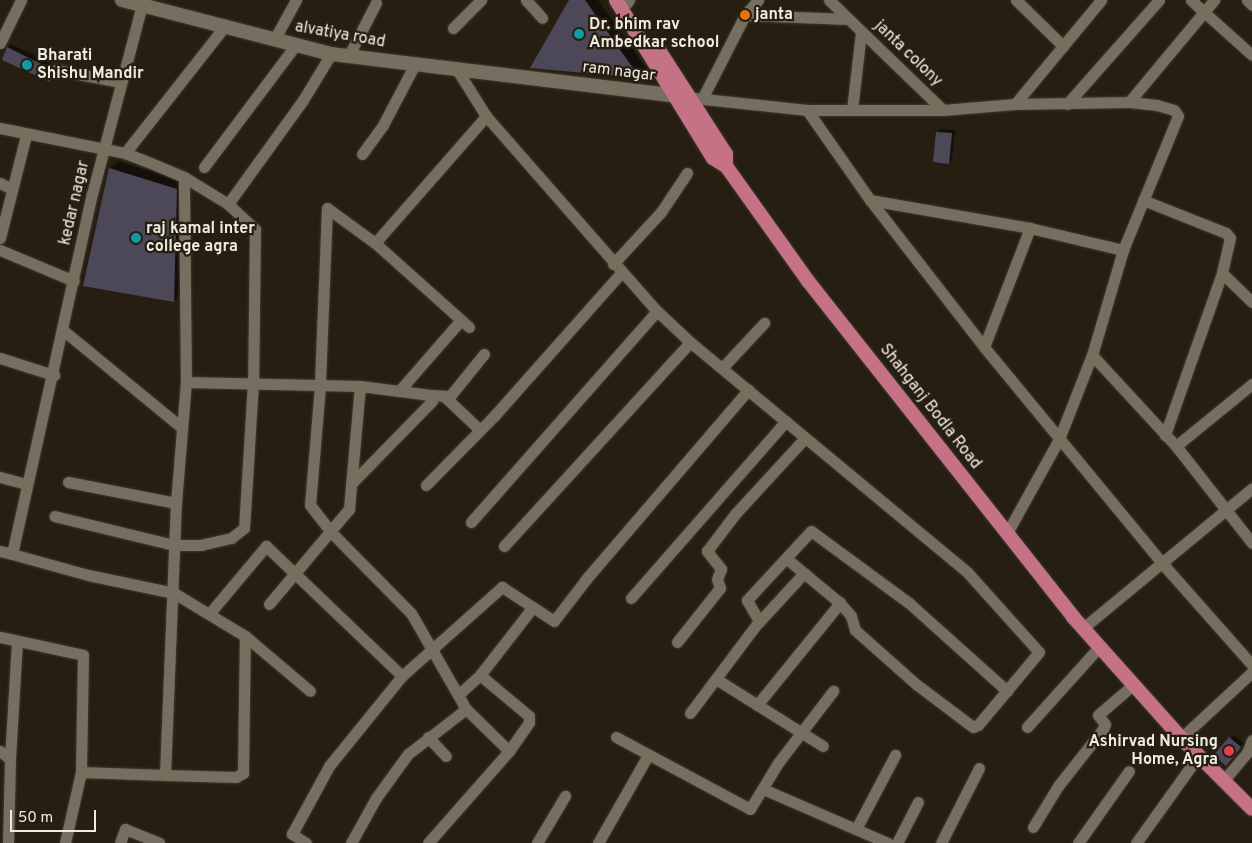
<!DOCTYPE html>
<html>
<head>
<meta charset="utf-8">
<style>
  body { margin:0 }
  #map { position:relative; width:1252px; height:843px; overflow:hidden; background:#261f11; font-family:Overpass,sans-serif }
  div>[style] { position:absolute }
  [style*='--x'] { left:calc(var(--x)*1px); top:calc(var(--y)*1px); width:calc(var(--w)*1px); rotate:calc(var(--a)*1deg) }
  .shadow>* { inset:0; background:#0007 }
  .building>* { inset:0; background:#4c4858 }
  .roads { filter:drop-shadow(0 0 1px #403b32) drop-shadow(0 0 1px #403b32) }
  .minor>* { height:11px; margin:-5.5px; padding:0 5.5px; transform-origin:5.5px; border-radius:5.5px; background:#766e5e }
  .tertiary>* { height:14px; margin:-7px; padding:0 7px; transform-origin:7px; border-radius:7px; background:#766e5e }
  .primary>* { height:14px; margin:-7px; padding:0 7px; transform-origin:7px; border-radius:7px; background:#c57286 }
  .dots>* { width:14px; height:14px; translate:-50% -50%; box-sizing:border-box; border:2px solid #261f11; border-radius:50% }
  span { translate:-50% -50%; white-space:nowrap; text-align:center; line-height:1.15; -webkit-text-stroke:4.5px #261f11; paint-order:stroke }
  .poi-label { font-size:16px; color:#efebe2; font-weight:700 }
  .left { translate:0 -50%; text-align:left }
  .right { translate:-100% -50%; text-align:right }
  .street-label { font-size:16px; color:#efebe2 }
  .scale { position:absolute; left:10px; top:810px; width:86px; height:22px; box-sizing:border-box; border:2px solid #efebe2; border-top:0; padding-left:6px; font-size:15px; line-height:18px; white-space:nowrap; color:#efebe2; -webkit-text-stroke:4px #261f11; paint-order:stroke }
</style>
</head>
<body>
<div id="map">
  <div class="shadow">
    <i style="clip-path:polygon(570px 0,598px 0,647px 69px,640px 77px,532px 67px)"></i>
    <i style="clip-path:polygon(11px 44px,52px 64px,53px 77px,49px 80px,8px 48px)"></i>
    <i style="clip-path:polygon(940px 129px,955px 130px,952px 159px,949px 163px,937px 133px)"></i>
    <i style="clip-path:polygon(118px 161px,184px 182px,181px 293px,174px 301px,110px 169px)"></i>
    <i style="clip-path:polygon(1234px 735px,1244px 743px,1229px 761px,1230px 738px)"></i>
  </div>
  <div class="building">
    <i style="clip-path:polygon(569px 0,585px 0,640px 78px,530px 68px)"></i>
    <i style="clip-path:polygon(7px 47px,49px 68px,50px 82px,2px 60px)"></i>
    <i style="clip-path:polygon(936px 132px,952px 133px,949px 164px,933px 162px)"></i>
    <i style="clip-path:polygon(109px 168px,177px 189px,174px 302px,83px 286px)"></i>
    <i style="clip-path:polygon(1229px 737px,1241px 747px,1226px 766px,1214px 755px)"></i>
  </div>
  <div class="roads">
    <div class="minor">
      <i style="--x:526;--y:0;--w:24;--a:48"></i>
      <i style="--x:829;--y:0;--w:158;--a:44"></i>
      <i style="--x:1016;--y:0;--w:66;--a:44.4"></i>
      <i style="--x:1191;--y:0;--w:18;--a:43"></i>
      <i style="--x:1204;--y:12;--w:16;--a:-50"></i>
      <i style="--x:1247;--y:0;--w:7;--a:45"></i>
      <i style="--x:627;--y:3;--w:4;--a:-56"></i>
      <i style="--x:745;--y:15;--w:103;--a:2.2"></i>
      <i style="--x:453;--y:28;--w:40;--a:-45"></i>
      <i style="--x:274;--y:40;--w:46;--a:-61.2"></i>
      <i style="--x:0;--y:43;--w:48;--a:-64"></i>
      <i style="--x:348;--y:57;--w:61;--a:-62.6"></i>
      <i style="--x:456;--y:68;--w:57;--a:58"></i>
      <i style="--x:486;--y:116;--w:259;--a:48.8"></i>
      <i style="--x:657;--y:311;--w:45;--a:43.2"></i>
      <i style="--x:690;--y:342;--w:361;--a:39.7"></i>
      <i style="--x:968;--y:573;--w:106;--a:48.1"></i>
      <i style="--x:1039;--y:652;--w:95;--a:129.9"></i>
      <i style="--x:978;--y:725;--w:5;--a:158"></i>
      <i style="--x:973;--y:727;--w:70;--a:-143.1"></i>
      <i style="--x:917;--y:685;--w:83;--a:-138.4"></i>
      <i style="--x:855;--y:630;--w:15;--a:-106"></i>
      <i style="--x:851;--y:616;--w:17;--a:-130"></i>
      <i style="--x:840;--y:603;--w:69;--a:-140.3"></i>
      <i style="--x:56;--y:70;--w:66;--a:10.5"></i>
      <i style="--x:685;--y:97;--w:123;--a:6.1"></i>
      <i style="--x:807;--y:110;--w:136;--a:0"></i>
      <i style="--x:943;--y:110;--w:72;--a:-4.8"></i>
      <i style="--x:1015;--y:104;--w:135;--a:-50.4"></i>
      <i style="--x:702;--y:99;--w:94;--a:-62.9"></i>
      <i style="--x:745;--y:15;--w:20;--a:-49"></i>
      <i style="--x:1015;--y:104;--w:114;--a:-1"></i>
      <i style="--x:1129;--y:102;--w:117;--a:-50.2"></i>
      <i style="--x:1204;--y:12;--w:64;--a:41.9"></i>
      <i style="--x:1067;--y:104;--w:139;--a:-48.5"></i>
      <i style="--x:807;--y:110;--w:110;--a:55"></i>
      <i style="--x:870;--y:200;--w:186;--a:52.2"></i>
      <i style="--x:984;--y:347;--w:278;--a:50.5"></i>
      <i style="--x:1161;--y:562;--w:137;--a:48.5"></i>
      <i style="--x:852;--y:110;--w:79;--a:-83.4"></i>
      <i style="--x:0;--y:128;--w:127;--a:11.3"></i>
      <i style="--x:125;--y:153;--w:28;--a:21"></i>
      <i style="--x:151;--y:163;--w:36;--a:23"></i>
      <i style="--x:184;--y:177;--w:52;--a:31.5"></i>
      <i style="--x:228;--y:204;--w:37;--a:43"></i>
      <i style="--x:255;--y:229;--w:153;--a:90.7"></i>
      <i style="--x:253;--y:382;--w:146;--a:93.5"></i>
      <i style="--x:244;--y:528;--w:16;--a:142"></i>
      <i style="--x:231;--y:538;--w:31;--a:167"></i>
      <i style="--x:201;--y:545;--w:27;--a:180"></i>
      <i style="--x:174;--y:545;--w:123;--a:-166.4"></i>
      <i style="--x:125;--y:153;--w:160;--a:-51.8"></i>
      <i style="--x:362;--y:154;--w:36;--a:-54"></i>
      <i style="--x:383;--y:125;--w:69;--a:-62.3"></i>
      <i style="--x:204;--y:167;--w:151;--a:-53.1"></i>
      <i style="--x:0;--y:183;--w:13;--a:27"></i>
      <i style="--x:870;--y:200;--w:162;--a:9.9"></i>
      <i style="--x:1030;--y:228;--w:96;--a:13.3"></i>
      <i style="--x:1123;--y:250;--w:109;--a:106.4"></i>
      <i style="--x:1092;--y:355;--w:124;--a:47.3"></i>
      <i style="--x:1176;--y:446;--w:123;--a:51.9"></i>
      <i style="--x:1143;--y:200;--w:89;--a:21.7"></i>
      <i style="--x:1226;--y:233;--w:6;--a:51"></i>
      <i style="--x:1230;--y:238;--w:36;--a:103"></i>
      <i style="--x:1222;--y:273;--w:172;--a:109.4"></i>
      <i style="--x:228;--y:204;--w:128;--a:-54.2"></i>
      <i style="--x:303;--y:100;--w:54;--a:-58.7"></i>
      <i style="--x:0;--y:238;--w:106;--a:-75.8"></i>
      <i style="--x:375;--y:243;--w:169;--a:-48.8"></i>
      <i style="--x:0;--y:250;--w:80;--a:22.7"></i>
      <i style="--x:1123;--y:250;--w:145;--a:-67.7"></i>
      <i style="--x:1178;--y:116;--w:7;--a:-124"></i>
      <i style="--x:1174;--y:110;--w:18;--a:-164"></i>
      <i style="--x:1157;--y:105;--w:28;--a:-174"></i>
      <i style="--x:613;--y:264;--w:71;--a:-47.3"></i>
      <i style="--x:661;--y:212;--w:47;--a:-56.3"></i>
      <i style="--x:1222;--y:273;--w:42;--a:44"></i>
      <i style="--x:469;--y:327;--w:126;--a:-138.2"></i>
      <i style="--x:375;--y:243;--w:59;--a:-143.9"></i>
      <i style="--x:327;--y:208;--w:178;--a:92.3"></i>
      <i style="--x:320;--y:386;--w:119;--a:94.8"></i>
      <i style="--x:310;--y:505;--w:33;--a:52"></i>
      <i style="--x:330;--y:531;--w:115;--a:45.4"></i>
      <i style="--x:411;--y:613;--w:111;--a:60.2"></i>
      <i style="--x:466;--y:709;--w:60;--a:44.3"></i>
      <i style="--x:64;--y:331;--w:153;--a:39.4"></i>
      <i style="--x:984;--y:347;--w:128;--a:-68.9"></i>
      <i style="--x:0;--y:358;--w:57;--a:17.5"></i>
      <i style="--x:722;--y:368;--w:62;--a:-47"></i>
      <i style="--x:186;--y:382;--w:174;--a:1.3"></i>
      <i style="--x:360;--y:386;--w:71;--a:7.3"></i>
      <i style="--x:430;--y:395;--w:6;--a:72"></i>
      <i style="--x:432;--y:401;--w:116;--a:134.3"></i>
      <i style="--x:399;--y:391;--w:94;--a:-48.9"></i>
      <i style="--x:430;--y:395;--w:20;--a:3"></i>
      <i style="--x:450;--y:396;--w:54;--a:-51"></i>
      <i style="--x:445;--y:397;--w:48;--a:43.3"></i>
      <i style="--x:1176;--y:446;--w:98;--a:-39.2"></i>
      <i style="--x:0;--y:477;--w:28;--a:15"></i>
      <i style="--x:68;--y:482;--w:110;--a:11"></i>
      <i style="--x:426;--y:485;--w:97;--a:-45.4"></i>
      <i style="--x:494;--y:416;--w:191;--a:-48.4"></i>
      <i style="--x:471;--y:522;--w:281;--a:-48.6"></i>
      <i style="--x:1007;--y:533;--w:107;--a:-61"></i>
      <i style="--x:1059;--y:439;--w:90;--a:-68.6"></i>
      <i style="--x:504;--y:546;--w:276;--a:-47.6"></i>
      <i style="--x:0;--y:551;--w:12;--a:14"></i>
      <i style="--x:12;--y:554;--w:369;--a:-77.5"></i>
      <i style="--x:92;--y:194;--w:196;--a:-75.2"></i>
      <i style="--x:12;--y:554;--w:79;--a:15.4"></i>
      <i style="--x:88;--y:575;--w:88;--a:11.8"></i>
      <i style="--x:174;--y:593;--w:83;--a:31.2"></i>
      <i style="--x:245;--y:636;--w:85;--a:40.2"></i>
      <i style="--x:631;--y:598;--w:235;--a:-48.8"></i>
      <i style="--x:269;--y:604;--w:124;--a:-49.9"></i>
      <i style="--x:349;--y:509;--w:123;--a:-84.9"></i>
      <i style="--x:209;--y:614;--w:89;--a:-50"></i>
      <i style="--x:266;--y:546;--w:188;--a:43.7"></i>
      <i style="--x:758;--y:623;--w:68;--a:-47.4"></i>
      <i style="--x:1083;--y:628;--w:219;--a:-39.6"></i>
      <i style="--x:0;--y:637;--w:85;--a:12.2"></i>
      <i style="--x:83;--y:655;--w:117;--a:91"></i>
      <i style="--x:81;--y:772;--w:84;--a:2"></i>
      <i style="--x:165;--y:775;--w:272;--a:-87.7"></i>
      <i style="--x:176;--y:503;--w:121;--a:-85.3"></i>
      <i style="--x:186;--y:382;--w:205;--a:-90.6"></i>
      <i style="--x:677;--y:642;--w:69;--a:-51.5"></i>
      <i style="--x:720;--y:588;--w:9;--a:-108"></i>
      <i style="--x:717;--y:579;--w:11;--a:-68"></i>
      <i style="--x:721;--y:569;--w:23;--a:-128"></i>
      <i style="--x:707;--y:551;--w:46;--a:-52.9"></i>
      <i style="--x:735;--y:514;--w:103;--a:-47.4"></i>
      <i style="--x:716;--y:679;--w:126;--a:32.1"></i>
      <i style="--x:459;--y:694;--w:28;--a:-42"></i>
      <i style="--x:480;--y:675;--w:86;--a:-52.1"></i>
      <i style="--x:757;--y:705;--w:132;--a:-50.9"></i>
      <i style="--x:690;--y:713;--w:115;--a:-53.1"></i>
      <i style="--x:759;--y:621;--w:24;--a:-120"></i>
      <i style="--x:747;--y:600;--w:94;--a:-47.2"></i>
      <i style="--x:811;--y:531;--w:122;--a:36.3"></i>
      <i style="--x:909;--y:603;--w:132;--a:41.9"></i>
      <i style="--x:1027;--y:727;--w:109;--a:-48"></i>
      <i style="--x:428;--y:737;--w:26;--a:47"></i>
      <i style="--x:616;--y:737;--w:152;--a:28.2"></i>
      <i style="--x:750;--y:809;--w:54;--a:-58.7"></i>
      <i style="--x:778;--y:763;--w:91;--a:-52.6"></i>
      <i style="--x:1181;--y:738;--w:97;--a:-42.9"></i>
      <i style="--x:0;--y:751;--w:13;--a:39"></i>
      <i style="--x:10;--y:759;--w:117;--a:-86.6"></i>
      <i style="--x:165;--y:775;--w:71;--a:1.6"></i>
      <i style="--x:236;--y:777;--w:8;--a:-30"></i>
      <i style="--x:243;--y:773;--w:137;--a:-89.2"></i>
      <i style="--x:1224;--y:780;--w:35;--a:-50"></i>
      <i style="--x:1247;--y:753;--w:14;--a:-69"></i>
      <i style="--x:763;--y:789;--w:136;--a:23.4"></i>
      <i style="--x:1033;--y:827;--w:48;--a:-58.6"></i>
      <i style="--x:1058;--y:786;--w:73;--a:-51.7"></i>
      <i style="--x:1103;--y:729;--w:5;--a:-68"></i>
      <i style="--x:1105;--y:724;--w:11;--a:-128"></i>
      <i style="--x:1098;--y:715;--w:48;--a:-40.7"></i>
      <i style="--x:856;--y:829;--w:84;--a:-62.2"></i>
      <i style="--x:8;--y:843;--w:84;--a:-88.6"></i>
      <i style="--x:65;--y:843;--w:73;--a:-77.3"></i>
      <i style="--x:120;--y:843;--w:15;--a:-70"></i>
      <i style="--x:125;--y:829;--w:37;--a:22"></i>
      <i style="--x:306;--y:843;--w:17;--a:-147"></i>
      <i style="--x:292;--y:834;--w:77;--a:-61.4"></i>
      <i style="--x:329;--y:766;--w:116;--a:-51"></i>
      <i style="--x:402;--y:676;--w:134;--a:-41.7"></i>
      <i style="--x:502;--y:587;--w:62;--a:33.2"></i>
      <i style="--x:554;--y:621;--w:54;--a:-52.5"></i>
      <i style="--x:587;--y:578;--w:248;--a:-49.4"></i>
      <i style="--x:351;--y:843;--w:51;--a:-60.9"></i>
      <i style="--x:376;--y:798;--w:54;--a:-54"></i>
      <i style="--x:408;--y:754;--w:73;--a:-37.8"></i>
      <i style="--x:428;--y:843;--w:123;--a:-48.6"></i>
      <i style="--x:509;--y:751;--w:35;--a:-55"></i>
      <i style="--x:529;--y:722;--w:6;--a:-90"></i>
      <i style="--x:529;--y:716;--w:64;--a:-140.1"></i>
      <i style="--x:537;--y:843;--w:55;--a:-59.2"></i>
      <i style="--x:598;--y:843;--w:101;--a:-60.4"></i>
      <i style="--x:897;--y:843;--w:46;--a:-62.9"></i>
      <i style="--x:941;--y:843;--w:84;--a:-63.1"></i>
      <i style="--x:1078;--y:843;--w:88;--a:-54.7"></i>
      <i style="--x:1136;--y:843;--w:108;--a:-54.4"></i>
    </div>
    <div class="tertiary">
      <i style="--x:122;--y:0;--w:216;--a:14.5"></i>
      <i style="--x:331;--y:54;--w:349;--a:6.9"></i>
    </div>
    <div class="primary">
      <i style="--x:616;--y:0;--w:185;--a:58.5"></i>
      <i style="--x:713;--y:158;--w:15;--a:32"></i>
      <i style="--x:726;--y:166;--w:141;--a:54.5"></i>
      <i style="--x:808;--y:281;--w:428;--a:51.7"></i>
      <i style="--x:1073;--y:617;--w:162;--a:48.2"></i>
      <i style="--x:1181;--y:738;--w:100;--a:45"></i>
      <i style="--x:657;--y:47;--w:127;--a:57.2"></i>
      <i style="--x:726;--y:154;--w:12;--a:90"></i>
    </div>
  </div>
  <div class="dots">
    <i style="left:745px;top:15px;background:#e8710a"></i>
    <i style="left:579px;top:34px;background:#0f9aa8"></i>
    <i style="left:27px;top:65px;background:#0f9aa8"></i>
    <i style="left:136px;top:238px;background:#0f9aa8"></i>
    <i style="left:1229px;top:751px;background:#e0444e"></i>
  </div>
  <div class="poi-label">
    <span class="left" style="left:755px;top:15px">janta</span>
    <span class="left" style="left:589px;top:34px">Dr. bhim rav<br>Ambedkar school</span>
    <span class="left" style="left:37px;top:65px">Bharati<br>Shishu Mandir</span>
    <span class="left" style="left:146px;top:238px">raj kamal inter<br>college agra</span>
    <span class="right" style="left:1218px;top:751px">Ashirvad Nursing<br>Home, Agra</span>
  </div>
  <div class="street-label">
    <span style="left:340px;top:35px;rotate:10deg">alvatiya road</span>
    <span style="left:908px;top:54px;rotate:44deg">janta colony</span>
    <span style="left:619px;top:72px;rotate:7deg">ram nagar</span>
    <span style="left:75px;top:203px;rotate:-77deg">kedar nagar</span>
    <span style="left:930px;top:407px;rotate:52deg">Shahganj Bodla Road</span>
  </div>
  <div class="scale">50 m</div>
</div>
</body>
</html>
